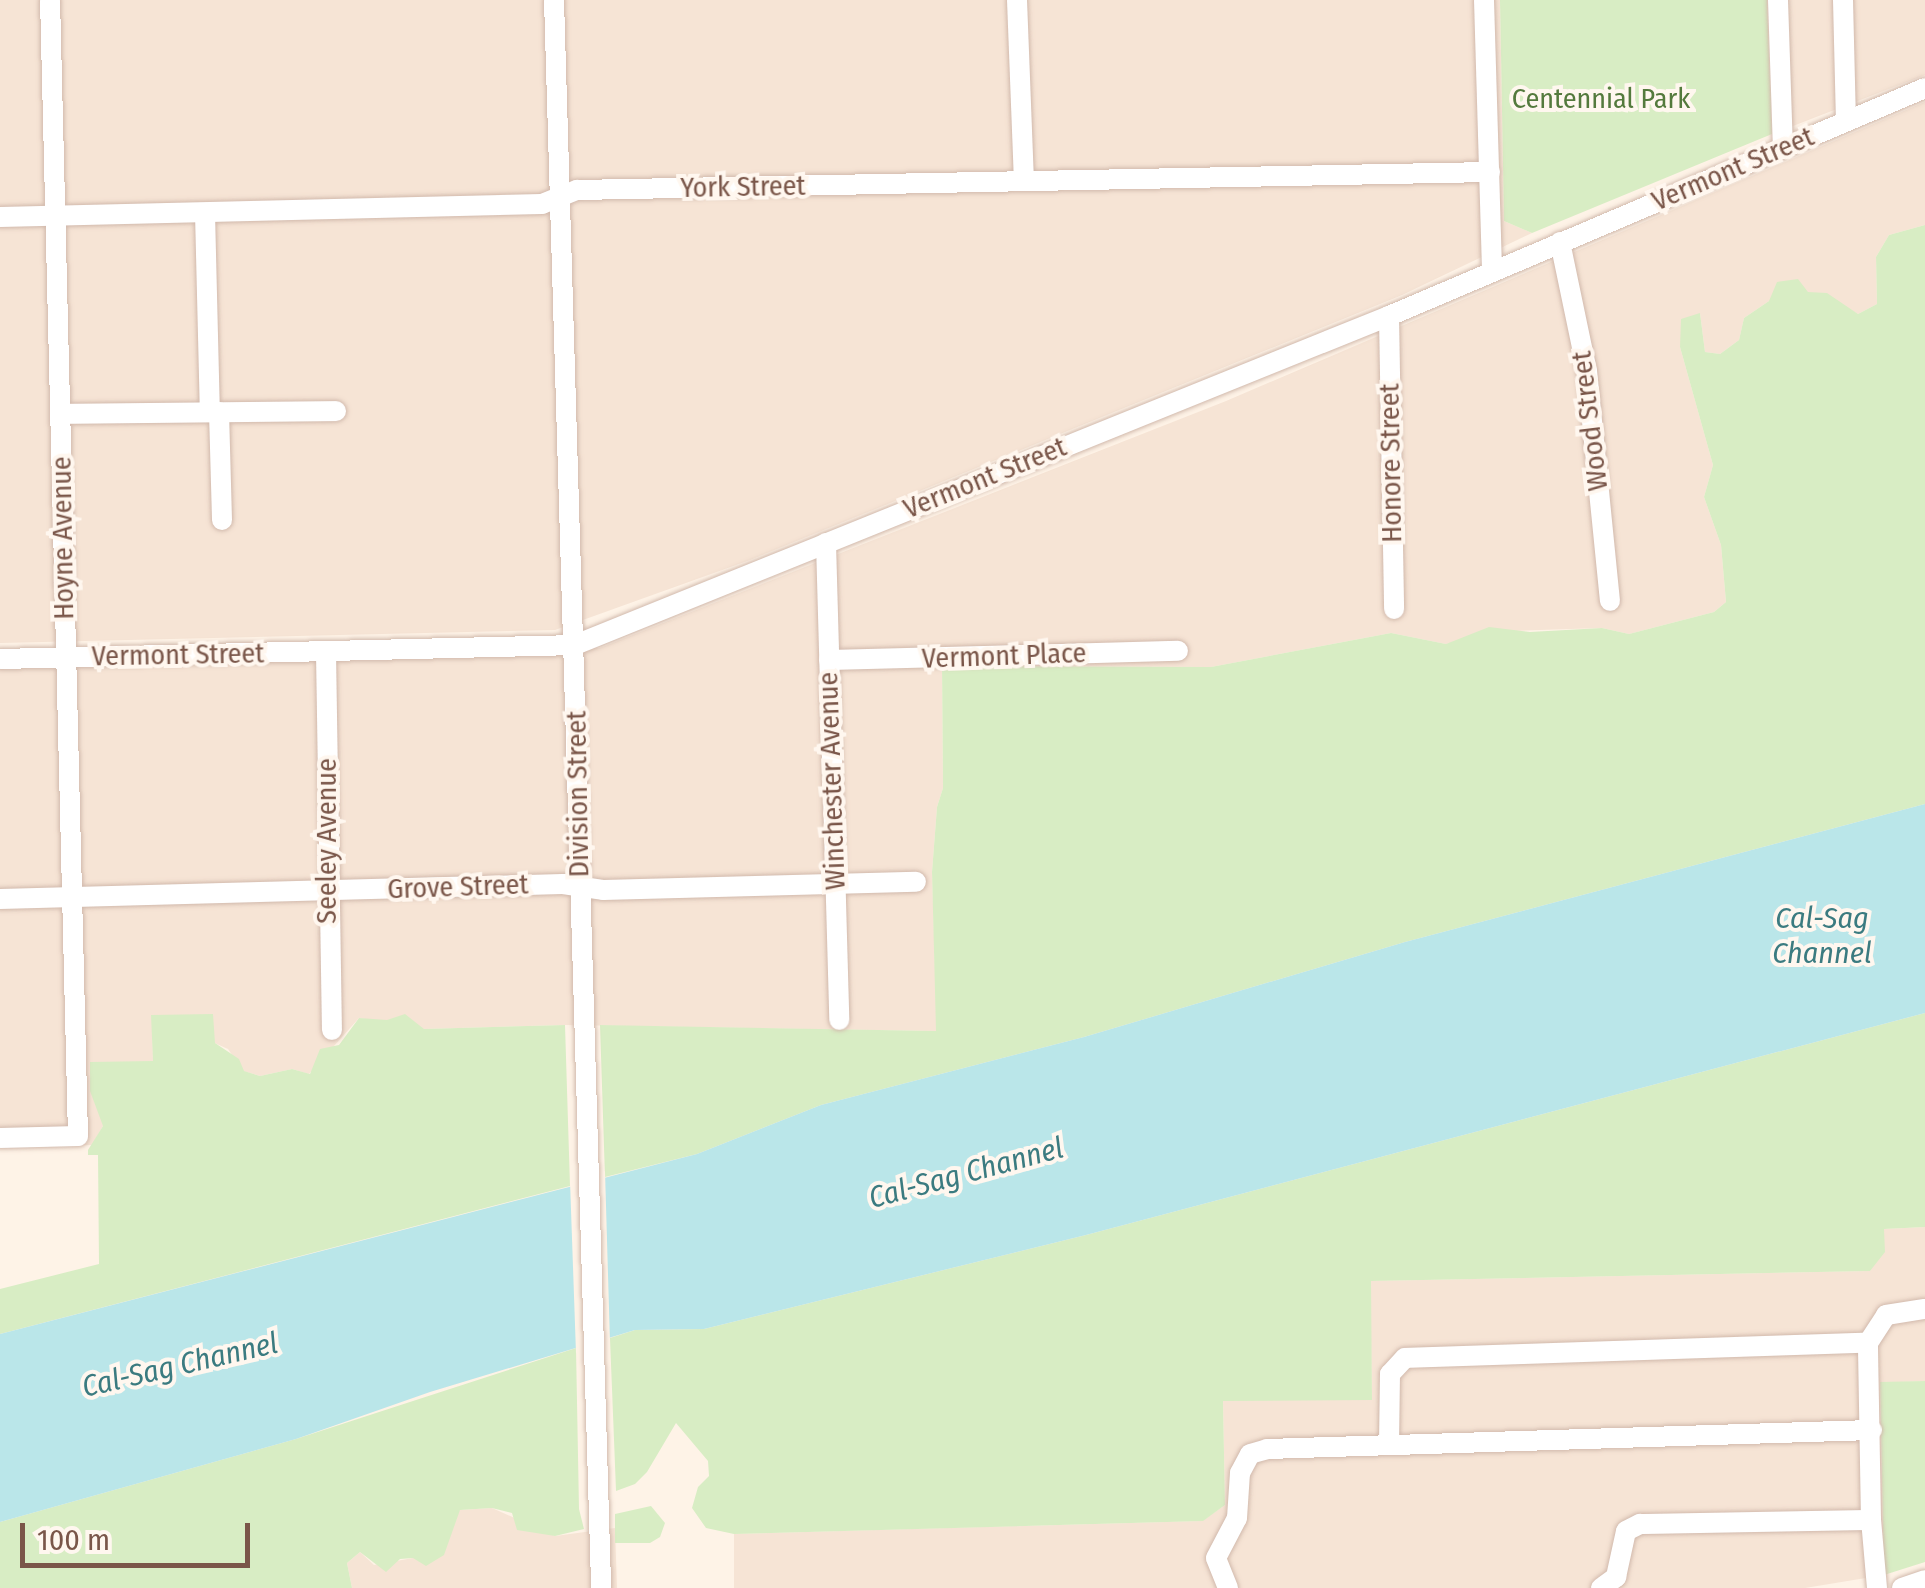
<!DOCTYPE html>
<html>
<head>
<meta charset="utf-8">
<style>
  body { margin:0 }
  #map { position:relative; width:1925px; height:1588px; overflow:hidden; background:#fef3e7; font-family:"Fira Sans Condensed",sans-serif }
  div>[style] { position:absolute }
  [style*='--x'] { left:calc(var(--x)*1px); top:calc(var(--y)*1px); width:calc(var(--w)*1px); rotate:calc(var(--a)*1deg) }
  .residential>* { inset:0; background:#f6e4d5 }
  .green>* { inset:0; background:#d8edc4 }
  .water>* { inset:0; background:#bae6e9 }
  .pier>* { inset:0; background:#fef3e7 }
  .roads { filter:drop-shadow(0 0 2px #d1b9ac) drop-shadow(0 0 2px #d1b9ac) }
  .minor>* { height:20px; margin:-10px; padding:0 10px; transform-origin:10px; border-radius:10px; background:#fff }
  span { translate:-50% -50%; white-space:nowrap; text-align:center; line-height:1.15; -webkit-text-stroke:8px #fff7ef; paint-order:stroke }
  .park-label { font-size:28px; color:#547a3d }
  .street-label { font-size:28px; color:#7a5649 }
  .water-label { font-size:30px; color:#3b7b80; font-style:italic }
  .scale { position:absolute; left:20px; top:1523px; width:230px; height:45px; box-sizing:border-box; border:5px solid #7a5649; border-top:0; padding-left:12px; font-size:30px; line-height:35px; white-space:nowrap; color:#7a5649; -webkit-text-stroke:8px #fff7ef; paint-order:stroke }
</style>
</head>
<body>
<div id="map">
  <div class="residential">
    <i style="clip-path:polygon(0 0,1500px 0,1504px 221px,1532px 233px,1402px 295px,750px 560px,555px 630px,0 643px)"></i>
    <i style="clip-path:polygon(1767px 0,1925px 0,1925px 75px,1772px 134px)"></i>
    <i style="clip-path:polygon(1925px 102px,1925px 225px,1889px 235px,1876px 257px,1877px 304px,1858px 314px,1847px 308px,1769px 301px,1744px 318px,1739px 340px,1720px 354px,1705px 352px,1700px 313px,1680px 347px,1713px 465px,1704px 497px,1721px 545px,1726px 602px,1714px 612px,1629px 634px,1602px 628px,1512px 631px,1446px 644px,1391px 633px,1211px 667px,942px 666px,943px 788px,937px 807px,932px 872px,937px 1031px,565px 1025px,424px 1029px,359px 1018px,309px 1074px,292px 1069px,260px 1076px,243px 1071px,228px 1049px,152px 1015px,153px 1061px,102px 1115px,103px 1126px,92px 1145px,0 1147px,0 666px,600px 648px,1226px 401px)"></i>
    <i style="clip-path:polygon(1925px 1227px,1925px 1381px,1880px 1383px,1884px 1575px,1805px 1588px,734px 1588px,734px 1534px,1202px 1521px,1225px 1505px,1223px 1400px,1372px 1400px,1370px 1281px,1870px 1271px,1884px 1229px)"></i>
    <i style="clip-path:polygon(492px 1508px,555px 1536px,615px 1528px,617px 1588px,352px 1588px,347px 1563px,360px 1552px,374px 1565px,413px 1558px,460px 1510px)"></i>
  </div>
  <div class="green">
    <i style="clip-path:polygon(1500px 0,1767px 0,1772px 134px,1532px 233px,1504px 221px)"></i>
    <i style="clip-path:polygon(1925px 225px,1925px 804px,1405px 942px,1084px 1037px,821px 1105px,697px 1154px,605px 1177px,600px 1025px,936px 1031px,932px 872px,937px 807px,943px 788px,942px 666px,1211px 667px,1391px 633px,1446px 644px,1489px 627px,1530px 632px,1602px 628px,1629px 634px,1714px 612px,1726px 602px,1721px 545px,1704px 497px,1713px 465px,1680px 347px,1681px 319px,1700px 313px,1705px 352px,1720px 354px,1739px 340px,1744px 318px,1769px 301px,1777px 282px,1798px 279px,1808px 292px,1827px 293px,1858px 314px,1877px 304px,1876px 257px,1889px 235px)"></i>
    <i style="clip-path:polygon(1925px 1013px,1925px 1227px,1884px 1229px,1885px 1252px,1870px 1271px,1371px 1281px,1372px 1400px,1223px 1401px,1225px 1505px,1203px 1521px,734px 1534px,706px 1528px,692px 1508px,698px 1487px,709px 1476px,708px 1461px,676px 1423px,647px 1472px,635px 1484px,616px 1491px,610px 1338px,635px 1330px,704px 1329px,1086px 1235px)"></i>
    <i style="clip-path:polygon(213px 1014px,215px 1043px,239px 1059px,244px 1071px,260px 1076px,292px 1069px,310px 1074px,320px 1049px,339px 1045px,359px 1018px,387px 1020px,405px 1014px,424px 1029px,565px 1025px,570px 1186px,0 1334px,0 1289px,99px 1264px,98px 1155px,88px 1155px,88px 1150px,103px 1126px,90px 1091px,90px 1062px,153px 1061px,151px 1015px)"></i>
    <i style="clip-path:polygon(576px 1348px,579px 1509px,584px 1529px,555px 1536px,517px 1530px,512px 1513px,492px 1508px,460px 1510px,444px 1555px,426px 1566px,413px 1558px,400px 1559px,386px 1572px,360px 1552px,347px 1563px,352px 1588px,0 1588px,0 1522px,296px 1439px)"></i>
    <i style="clip-path:polygon(1925px 1381px,1925px 1562px,1884px 1575px,1880px 1382px)"></i>
    <i style="clip-path:polygon(651px 1506px,665px 1523px,660px 1537px,650px 1543px,615px 1543px,615px 1514px)"></i>
  </div>
  <div class="water">
    <i style="clip-path:polygon(1925px 804px,1925px 1013px,1086px 1235px,704px 1329px,635px 1330px,430px 1392px,296px 1439px,0 1522px,0 1334px,697px 1154px,821px 1105px,1084px 1037px,1405px 942px)"></i>
  </div>
  <div class="pier">
    <i style="clip-path:polygon(605px 1171px,610px 1343px,576px 1353px,570px 1181px)"></i>
  </div>
  <div class="roads">
    <div class="minor">
      <i style="--x:554;--y:0;--w:1589;--a:88.3"></i>
      <i style="--x:1017;--y:0;--w:181;--a:87.8"></i>
      <i style="--x:1484;--y:0;--w:271;--a:88.3"></i>
      <i style="--x:1778;--y:0;--w:148;--a:88.1"></i>
      <i style="--x:1843;--y:0;--w:121;--a:88.6"></i>
      <i style="--x:205;--y:213;--w:199;--a:88.6"></i>
      <i style="--x:0;--y:217;--w:542;--a:-1.37"></i>
      <i style="--x:542;--y:204;--w:38;--a:-22"></i>
      <i style="--x:577;--y:190;--w:913;--a:-1.13"></i>
      <i style="--x:1560;--y:242;--w:132;--a:78.2"></i>
      <i style="--x:1587;--y:371;--w:231;--a:84.3"></i>
      <i style="--x:1389;--y:316;--w:293;--a:89"></i>
      <i style="--x:219;--y:412;--w:108;--a:88.4"></i>
      <i style="--x:60;--y:414;--w:276;--a:-0.6"></i>
      <i style="--x:826;--y:543;--w:477;--a:88.4"></i>
      <i style="--x:326;--y:652;--w:378;--a:89.1"></i>
      <i style="--x:0;--y:659;--w:575;--a:-1.39"></i>
      <i style="--x:575;--y:645;--w:878;--a:-22.01"></i>
      <i style="--x:1389;--y:316;--w:582;--a:-23.04"></i>
      <i style="--x:829;--y:660;--w:349;--a:-1.5"></i>
      <i style="--x:0;--y:899;--w:563;--a:-1.53"></i>
      <i style="--x:563;--y:884;--w:40;--a:8.5"></i>
      <i style="--x:603;--y:890;--w:313;--a:-1.5"></i>
      <i style="--x:0;--y:1138;--w:78;--a:-1.5"></i>
      <i style="--x:78;--y:1136;--w:1136;--a:-91.41"></i>
      <i style="--x:1389;--y:1445;--w:71;--a:-89.2"></i>
      <i style="--x:1390;--y:1374;--w:22;--a:-47"></i>
      <i style="--x:1405;--y:1358;--w:463;--a:-1.9"></i>
      <i style="--x:1228;--y:1588;--w:32;--a:-112"></i>
      <i style="--x:1216;--y:1558;--w:45;--a:-62.3"></i>
      <i style="--x:1237;--y:1518;--w:45;--a:-86.2"></i>
      <i style="--x:1240;--y:1473;--w:21;--a:-62"></i>
      <i style="--x:1250;--y:1454;--w:18;--a:-16"></i>
      <i style="--x:1267;--y:1449;--w:605;--a:-1.8"></i>
      <i style="--x:1601;--y:1588;--w:19;--a:-36"></i>
      <i style="--x:1616;--y:1577;--w:47;--a:-77.7"></i>
      <i style="--x:1626;--y:1531;--w:16;--a:-27"></i>
      <i style="--x:1640;--y:1524;--w:231;--a:-1"></i>
      <i style="--x:1877;--y:1588;--w:68;--a:-95"></i>
      <i style="--x:1871;--y:1520;--w:177;--a:-91"></i>
      <i style="--x:1868;--y:1343;--w:33;--a:-57"></i>
      <i style="--x:1886;--y:1315;--w:39;--a:-9"></i>
      <i style="--x:1902;--y:1588;--w:24;--a:-19"></i>
    </div>
  </div>
  <div class="park-label">
    <span style="left:1601px;top:99px">Centennial Park</span>
  </div>
  <div class="street-label">
    <span style="left:1733px;top:169px;rotate:-23deg">Vermont Street</span>
    <span style="left:743px;top:187px;rotate:-1deg">York Street</span>
    <span style="left:1590px;top:421px;rotate:-97deg">Wood Street</span>
    <span style="left:1391px;top:463px;rotate:-91deg">Honore Street</span>
    <span style="left:985px;top:478px;rotate:-22deg">Vermont Street</span>
    <span style="left:63px;top:538px;rotate:-91deg">Hoyne Avenue</span>
    <span style="left:178px;top:655px;rotate:-1deg">Vermont Street</span>
    <span style="left:1004px;top:656px;rotate:-2deg">Vermont Place</span>
    <span style="left:832px;top:781px;rotate:-92deg">Winchester Avenue</span>
    <span style="left:578px;top:794px;rotate:-91deg">Division Street</span>
    <span style="left:327px;top:841px;rotate:-90deg">Seeley Avenue</span>
    <span style="left:458px;top:887px;rotate:-2deg">Grove Street</span>
  </div>
  <div class="water-label">
    <span style="left:1822px;top:935px">Cal-Sag<br>Channel</span>
    <span style="left:966px;top:1173px;rotate:-15deg">Cal-Sag Channel</span>
    <span style="left:180px;top:1365px;rotate:-13deg">Cal-Sag Channel</span>
  </div>
  <div class="scale">100 m</div>
</div>
</body>
</html>
